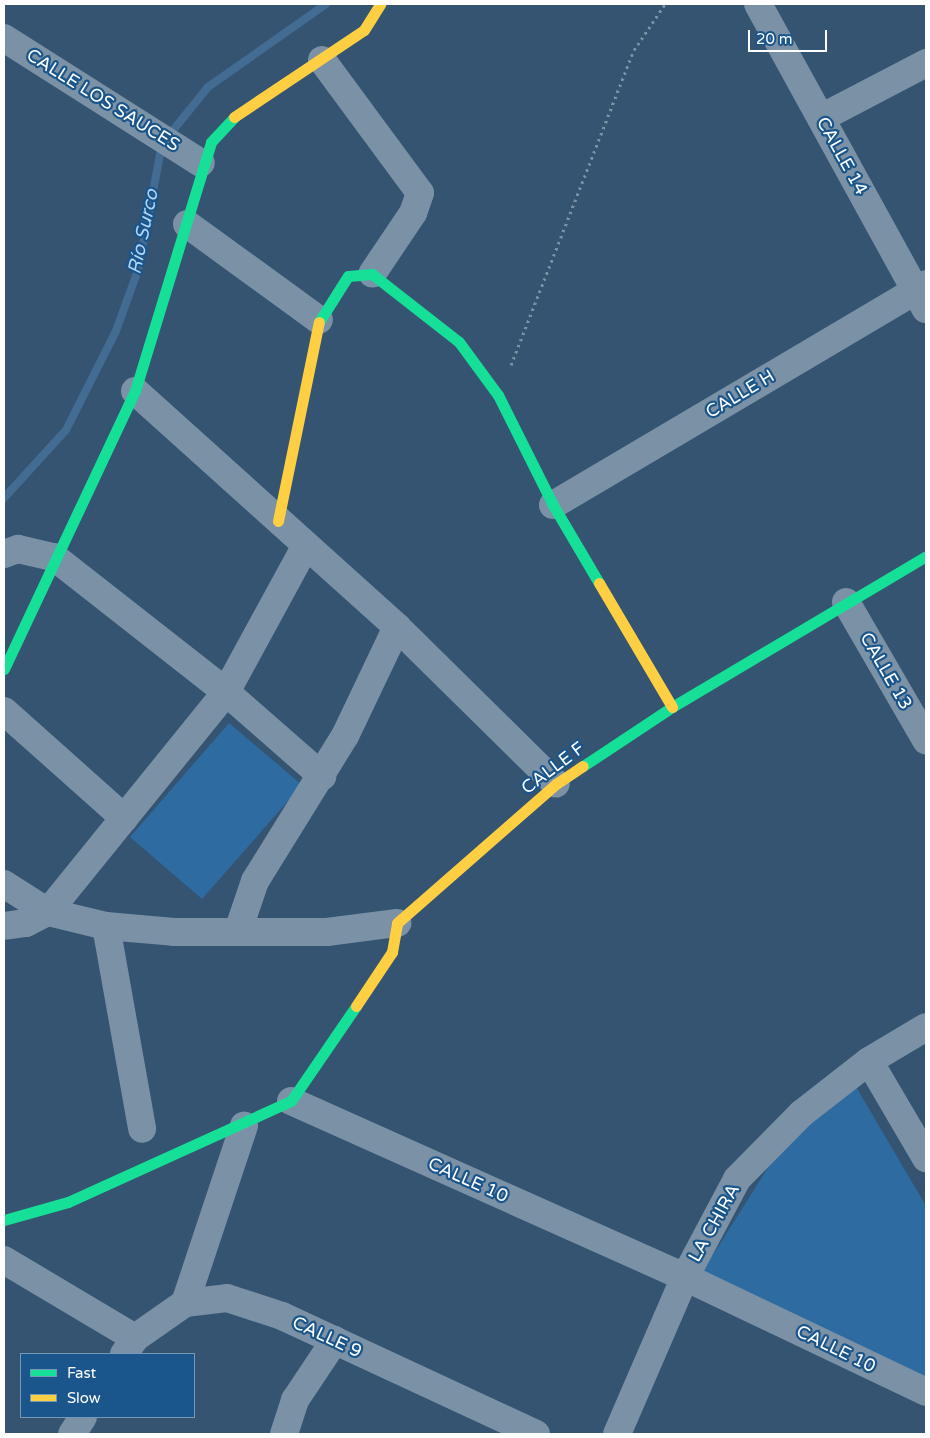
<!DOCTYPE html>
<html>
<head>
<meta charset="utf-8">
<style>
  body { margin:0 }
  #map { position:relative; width:930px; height:1438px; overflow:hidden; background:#345471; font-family:"Varela Round",sans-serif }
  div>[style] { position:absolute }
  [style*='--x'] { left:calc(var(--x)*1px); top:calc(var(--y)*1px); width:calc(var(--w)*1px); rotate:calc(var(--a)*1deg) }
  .green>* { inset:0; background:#2e6ba1 }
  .stream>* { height:8px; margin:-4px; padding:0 4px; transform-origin:4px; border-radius:4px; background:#436c92 }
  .path>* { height:3px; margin-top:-1.5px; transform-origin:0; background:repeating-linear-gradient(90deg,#7b91a6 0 2.5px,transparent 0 6.5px) }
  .street>* { height:28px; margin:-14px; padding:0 14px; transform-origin:14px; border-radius:14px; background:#7b91a6 }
  .fast>* { height:11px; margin:-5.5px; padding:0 5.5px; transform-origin:5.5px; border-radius:5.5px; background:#16e098 }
  .slow>* { height:11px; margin:-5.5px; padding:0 5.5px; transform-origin:5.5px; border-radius:5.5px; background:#ffcf43 }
  span { translate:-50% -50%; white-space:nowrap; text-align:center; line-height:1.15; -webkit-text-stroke:4.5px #1a558b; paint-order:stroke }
  .street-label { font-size:18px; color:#fff }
  .water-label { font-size:19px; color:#b0d5f4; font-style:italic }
  .frame { position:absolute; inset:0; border:5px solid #fff; pointer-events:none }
  .legend { position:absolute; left:20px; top:1353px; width:175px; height:65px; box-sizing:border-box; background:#1a558b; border:1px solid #7699b9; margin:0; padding:6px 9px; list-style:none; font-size:15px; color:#fff }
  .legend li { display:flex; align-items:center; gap:10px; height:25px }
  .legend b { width:25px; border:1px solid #7699b9 }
  .scale { position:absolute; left:748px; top:30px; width:79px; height:22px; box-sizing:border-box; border:2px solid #fff; border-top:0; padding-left:6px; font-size:15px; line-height:18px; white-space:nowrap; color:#fff; -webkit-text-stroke:4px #1a558b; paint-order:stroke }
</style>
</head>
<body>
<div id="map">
  <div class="green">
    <i style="clip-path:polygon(229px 723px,302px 785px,202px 899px,130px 837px)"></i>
    <i style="clip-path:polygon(855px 1085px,926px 1206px,926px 1379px,701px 1274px,779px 1150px)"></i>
  </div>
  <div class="stream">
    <i style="--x:4;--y:498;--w:92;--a:-47.6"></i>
    <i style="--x:66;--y:430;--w:111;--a:-63.2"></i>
    <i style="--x:116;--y:331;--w:65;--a:-70.2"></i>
    <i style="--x:138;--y:270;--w:117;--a:-79.2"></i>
    <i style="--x:160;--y:155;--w:23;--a:-65"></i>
    <i style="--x:170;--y:134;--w:60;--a:-51"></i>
    <i style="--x:208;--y:87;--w:144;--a:-35.1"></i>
  </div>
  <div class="path">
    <i style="--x:511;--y:365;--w:338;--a:-68.7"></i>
    <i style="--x:634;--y:50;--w:55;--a:-56"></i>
  </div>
  <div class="street">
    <i style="--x:758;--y:4;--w:348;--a:61.2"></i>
    <i style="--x:4;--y:38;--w:233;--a:32.4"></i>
    <i style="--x:322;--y:60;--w:165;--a:53.6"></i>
    <i style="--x:420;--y:193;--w:21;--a:109"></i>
    <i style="--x:413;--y:213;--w:73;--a:123.9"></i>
    <i style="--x:821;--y:118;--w:119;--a:-27.6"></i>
    <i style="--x:187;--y:224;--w:163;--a:36"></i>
    <i style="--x:135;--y:391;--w:353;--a:42"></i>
    <i style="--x:397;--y:627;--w:223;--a:44.6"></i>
    <i style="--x:553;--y:505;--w:434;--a:-30.6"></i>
    <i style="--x:4;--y:554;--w:15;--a:-20"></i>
    <i style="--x:18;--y:549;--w:37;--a:13"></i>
    <i style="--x:54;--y:557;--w:219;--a:38.1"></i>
    <i style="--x:226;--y:692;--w:128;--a:41.2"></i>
    <i style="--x:846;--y:602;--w:160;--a:59.9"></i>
    <i style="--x:4;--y:711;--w:161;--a:41.7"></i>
    <i style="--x:4;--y:884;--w:52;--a:32.5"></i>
    <i style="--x:48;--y:912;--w:60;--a:13.6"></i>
    <i style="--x:106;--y:926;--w:68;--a:5"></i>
    <i style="--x:174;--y:932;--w:153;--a:0"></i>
    <i style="--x:327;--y:932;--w:71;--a:-7.3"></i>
    <i style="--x:4;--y:926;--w:22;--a:-8"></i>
    <i style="--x:26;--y:923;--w:25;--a:-27"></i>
    <i style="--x:48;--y:912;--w:283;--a:-51"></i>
    <i style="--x:226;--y:692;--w:165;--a:-61.4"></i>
    <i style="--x:106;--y:926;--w:206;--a:79.9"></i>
    <i style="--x:238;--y:931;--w:53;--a:-71.2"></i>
    <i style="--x:255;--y:881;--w:171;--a:-58.2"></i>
    <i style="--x:345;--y:736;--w:121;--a:-64.5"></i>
    <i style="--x:869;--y:1061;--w:113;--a:59.6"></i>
    <i style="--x:291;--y:1101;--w:432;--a:24.1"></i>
    <i style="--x:685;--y:1277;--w:267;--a:25.5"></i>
    <i style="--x:4;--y:1260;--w:152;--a:30.8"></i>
    <i style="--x:185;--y:1303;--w:187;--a:-71.6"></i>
    <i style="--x:124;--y:1354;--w:19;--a:-55"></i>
    <i style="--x:135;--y:1338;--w:61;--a:-35"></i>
    <i style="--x:185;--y:1303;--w:42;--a:-6.8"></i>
    <i style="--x:227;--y:1298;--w:58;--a:18.1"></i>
    <i style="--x:282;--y:1316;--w:280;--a:24.9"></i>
    <i style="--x:72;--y:1434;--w:20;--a:-57"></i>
    <i style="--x:284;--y:1434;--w:36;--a:-72"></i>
    <i style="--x:295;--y:1400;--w:72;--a:-56.3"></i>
    <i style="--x:617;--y:1434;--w:171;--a:-66.6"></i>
    <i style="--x:685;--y:1277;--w:111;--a:-62"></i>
    <i style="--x:737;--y:1179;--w:91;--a:-45.4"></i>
    <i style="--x:801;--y:1114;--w:86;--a:-37.9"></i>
    <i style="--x:869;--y:1061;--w:66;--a:-30.8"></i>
  </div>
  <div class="fast">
    <i style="--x:319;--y:322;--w:54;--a:-57.8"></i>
    <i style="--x:348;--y:276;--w:24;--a:-5"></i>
    <i style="--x:372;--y:274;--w:110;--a:38"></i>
    <i style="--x:459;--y:342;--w:66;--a:53.7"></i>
    <i style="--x:498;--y:395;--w:123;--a:63.4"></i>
    <i style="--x:553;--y:505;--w:91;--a:59.5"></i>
    <i style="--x:4;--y:669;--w:307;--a:-64.8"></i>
    <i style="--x:135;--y:391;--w:260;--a:-73"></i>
    <i style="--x:211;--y:142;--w:34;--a:-47"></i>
    <i style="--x:583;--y:766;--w:107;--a:-33.5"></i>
    <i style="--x:672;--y:707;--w:295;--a:-30.7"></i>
    <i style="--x:4;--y:1220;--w:66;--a:-15.7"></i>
    <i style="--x:68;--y:1202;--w:245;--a:-24.4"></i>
    <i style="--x:291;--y:1101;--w:115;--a:-55.6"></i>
  </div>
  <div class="slow">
    <i style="--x:234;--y:117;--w:156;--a:-33.8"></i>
    <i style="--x:364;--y:30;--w:31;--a:-58"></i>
    <i style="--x:278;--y:521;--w:203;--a:-78.4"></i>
    <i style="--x:599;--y:583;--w:144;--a:59.5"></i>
    <i style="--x:356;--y:1006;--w:65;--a:-56.3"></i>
    <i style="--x:392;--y:952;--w:29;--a:-80"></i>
    <i style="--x:397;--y:923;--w:211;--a:-41.2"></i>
    <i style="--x:556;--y:784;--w:32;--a:-34"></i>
  </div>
  <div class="street-label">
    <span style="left:103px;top:100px;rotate:32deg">CALLE LOS SAUCES</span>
    <span style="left:842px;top:156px;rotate:61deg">CALLE 14</span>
    <span style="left:740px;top:394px;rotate:-31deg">CALLE H</span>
    <span style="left:886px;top:671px;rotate:60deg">CALLE 13</span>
    <span style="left:553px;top:768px;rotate:-37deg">CALLE F</span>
    <span style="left:468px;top:1180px;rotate:24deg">CALLE 10</span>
    <span style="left:714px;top:1223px;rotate:-61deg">LA CHIRA</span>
    <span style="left:327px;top:1337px;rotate:25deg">CALLE 9</span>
    <span style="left:836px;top:1349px;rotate:26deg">CALLE 10</span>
  </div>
  <div class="water-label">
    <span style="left:144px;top:232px;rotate:-78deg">Río Surco</span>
  </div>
  <div class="frame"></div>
  <ul class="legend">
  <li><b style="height:6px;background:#16e098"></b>Fast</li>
  <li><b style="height:6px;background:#ffcf43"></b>Slow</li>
  </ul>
  <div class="scale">20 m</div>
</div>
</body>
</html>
